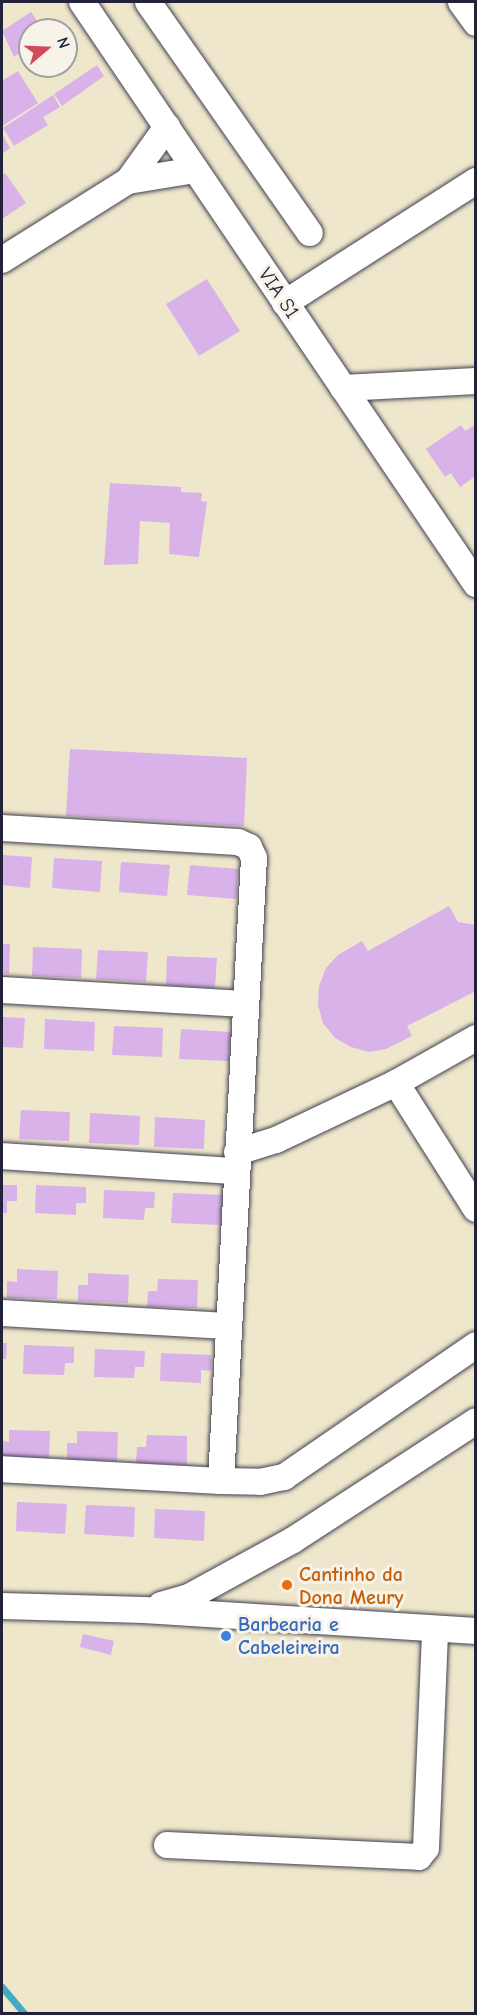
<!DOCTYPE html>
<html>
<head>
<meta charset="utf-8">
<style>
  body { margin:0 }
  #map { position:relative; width:477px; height:2015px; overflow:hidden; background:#efe7cc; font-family:"Comic Neue",sans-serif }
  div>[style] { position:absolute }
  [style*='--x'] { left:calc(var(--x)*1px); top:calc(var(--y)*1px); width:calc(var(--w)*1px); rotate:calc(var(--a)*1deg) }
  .stream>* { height:7px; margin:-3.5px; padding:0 3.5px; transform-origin:3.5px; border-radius:3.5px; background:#42adc1 }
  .building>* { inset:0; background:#d8b2e9 }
  .roads { filter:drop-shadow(0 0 2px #414051) drop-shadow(0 0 2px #414051) }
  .minor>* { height:26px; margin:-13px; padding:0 13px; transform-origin:13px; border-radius:13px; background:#fff }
  .dots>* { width:16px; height:16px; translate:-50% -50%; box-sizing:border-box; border:3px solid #f7f3e8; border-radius:50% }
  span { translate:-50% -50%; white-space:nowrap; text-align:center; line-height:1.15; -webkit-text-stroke:6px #f7f3e8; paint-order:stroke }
  .street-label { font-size:20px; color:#22223b }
  .food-label { font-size:20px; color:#c56008; font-weight:700 }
  .left { translate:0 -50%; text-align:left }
  .shop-label { font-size:20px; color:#366cbe; font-weight:700 }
  .frame { position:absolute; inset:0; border:3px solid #22223b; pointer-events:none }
  .north { position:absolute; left:18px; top:18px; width:60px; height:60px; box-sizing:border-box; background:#f7f3e8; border:2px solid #a29fa3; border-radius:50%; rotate:71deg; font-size:16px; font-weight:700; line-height:24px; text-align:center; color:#22223b }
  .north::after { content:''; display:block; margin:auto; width:21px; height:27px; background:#d1495b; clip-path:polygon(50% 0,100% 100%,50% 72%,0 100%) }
</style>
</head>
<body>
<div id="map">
  <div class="stream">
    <i style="--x:2;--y:1987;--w:35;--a:50"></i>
  </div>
  <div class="building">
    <i style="clip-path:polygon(31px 12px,43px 30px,30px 30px,30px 47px,14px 57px,2px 31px)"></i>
    <i style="clip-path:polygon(97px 65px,104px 76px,62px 106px,54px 94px)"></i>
    <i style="clip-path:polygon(18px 71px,38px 103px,2px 126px,2px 81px)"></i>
    <i style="clip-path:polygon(53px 95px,60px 107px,43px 117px,48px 125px,14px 146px,3px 128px)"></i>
    <i style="clip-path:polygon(2px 134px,10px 148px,2px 154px)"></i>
    <i style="clip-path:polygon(5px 173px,26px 203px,2px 219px,2px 175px)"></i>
    <i style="clip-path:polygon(207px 279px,240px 331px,199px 356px,166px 304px)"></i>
    <i style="clip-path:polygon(476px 424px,476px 476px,460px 487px,451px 473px,445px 477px,426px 449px,461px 425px,465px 431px)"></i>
    <i style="clip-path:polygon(110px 483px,181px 487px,181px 492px,202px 493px,201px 501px,207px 502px,199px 557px,169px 554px,170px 523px,140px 521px,138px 564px,104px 565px)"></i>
    <i style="clip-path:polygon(70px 749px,247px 758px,244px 826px,66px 816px)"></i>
    <i style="clip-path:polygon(2px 855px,32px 857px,30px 888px,2px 885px)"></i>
    <i style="clip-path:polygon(54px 858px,102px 861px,100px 892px,52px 888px)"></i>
    <i style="clip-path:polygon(121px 862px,170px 865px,167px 896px,119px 892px)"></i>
    <i style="clip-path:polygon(190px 865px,238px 869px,236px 899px,187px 895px)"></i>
    <i style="clip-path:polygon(449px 906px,458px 922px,476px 925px,476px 991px,407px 1026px,412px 1036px,386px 1049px,369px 1052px,351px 1047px,335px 1038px,323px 1023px,318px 1005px,319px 986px,326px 968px,338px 955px,362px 941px,368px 951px)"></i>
    <i style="clip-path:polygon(2px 944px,10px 944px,9px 974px,2px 973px)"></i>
    <i style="clip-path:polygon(33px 947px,82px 949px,81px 978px,32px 976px)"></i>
    <i style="clip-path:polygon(98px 950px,148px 952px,146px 982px,96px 979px)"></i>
    <i style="clip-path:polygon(167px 956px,217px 958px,215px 988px,166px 985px)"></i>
    <i style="clip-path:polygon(2px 1017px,25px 1018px,23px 1048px,2px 1047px)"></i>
    <i style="clip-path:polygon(45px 1019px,95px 1022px,94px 1051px,44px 1049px)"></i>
    <i style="clip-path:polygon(114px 1026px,163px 1028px,162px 1057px,112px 1055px)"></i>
    <i style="clip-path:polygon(181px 1029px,231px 1032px,229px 1061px,179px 1059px)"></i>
    <i style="clip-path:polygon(21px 1110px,70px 1112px,69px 1141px,19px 1139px)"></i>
    <i style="clip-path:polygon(90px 1113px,140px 1116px,139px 1145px,89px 1143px)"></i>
    <i style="clip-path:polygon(155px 1117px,205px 1120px,204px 1149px,154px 1147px)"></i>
    <i style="clip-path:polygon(2px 1185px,17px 1185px,17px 1201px,7px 1201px,7px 1213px,2px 1213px)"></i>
    <i style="clip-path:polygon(36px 1185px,86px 1187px,86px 1203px,76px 1203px,76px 1215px,35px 1213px)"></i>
    <i style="clip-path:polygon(104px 1190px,155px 1192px,154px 1208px,145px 1208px,144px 1220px,103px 1218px)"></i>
    <i style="clip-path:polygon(173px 1193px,223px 1195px,221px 1225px,171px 1223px)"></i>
    <i style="clip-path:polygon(17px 1269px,58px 1271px,57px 1299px,7px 1298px,7px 1281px,17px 1282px)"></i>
    <i style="clip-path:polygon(88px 1273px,129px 1275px,128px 1303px,78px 1301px,78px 1285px,88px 1285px)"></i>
    <i style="clip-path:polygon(158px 1279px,198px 1280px,197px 1308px,147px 1307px,148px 1291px,157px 1291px)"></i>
    <i style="clip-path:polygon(2px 1343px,7px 1343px,6px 1359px,2px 1359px)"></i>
    <i style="clip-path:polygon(24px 1345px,74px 1347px,74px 1363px,65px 1363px,64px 1375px,23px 1374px)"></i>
    <i style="clip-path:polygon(95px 1349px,145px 1351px,144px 1367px,135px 1367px,134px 1378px,94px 1377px)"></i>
    <i style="clip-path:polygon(161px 1353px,211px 1355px,211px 1371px,201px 1370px,201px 1383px,160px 1381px)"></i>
    <i style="clip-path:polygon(9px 1430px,50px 1431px,49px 1459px,2px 1458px,2px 1441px,9px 1442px)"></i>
    <i style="clip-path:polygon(77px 1431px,118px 1432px,117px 1461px,67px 1459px,67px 1443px,77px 1443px)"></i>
    <i style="clip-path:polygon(147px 1435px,187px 1436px,187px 1465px,136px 1463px,137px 1447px,146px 1447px)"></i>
    <i style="clip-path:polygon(17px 1502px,67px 1504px,65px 1534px,16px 1531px)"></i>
    <i style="clip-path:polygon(86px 1505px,135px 1507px,134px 1537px,84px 1534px)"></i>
    <i style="clip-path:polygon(155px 1509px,205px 1511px,204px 1541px,154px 1538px)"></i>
    <i style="clip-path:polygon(83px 1634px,114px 1641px,111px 1655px,80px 1647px)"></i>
  </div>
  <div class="roads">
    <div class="minor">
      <i style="--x:82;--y:2;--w:703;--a:55.9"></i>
      <i style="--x:148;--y:2;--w:282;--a:55"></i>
      <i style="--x:461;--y:2;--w:26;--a:54"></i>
      <i style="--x:128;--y:181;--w:68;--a:-9.3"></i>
      <i style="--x:2;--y:260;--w:149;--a:-32.1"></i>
      <i style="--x:128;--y:181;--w:67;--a:-54.2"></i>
      <i style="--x:285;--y:303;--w:227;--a:-32.6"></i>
      <i style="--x:343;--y:388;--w:133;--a:-3"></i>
      <i style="--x:2;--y:828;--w:236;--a:3.4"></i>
      <i style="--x:238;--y:842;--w:12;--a:24"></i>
      <i style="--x:249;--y:847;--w:12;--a:66"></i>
      <i style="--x:254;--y:858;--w:624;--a:93.03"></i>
      <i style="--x:221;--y:1481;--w:219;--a:-176.9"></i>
      <i style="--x:2;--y:990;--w:243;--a:3.3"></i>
      <i style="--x:396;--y:1083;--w:149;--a:57.6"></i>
      <i style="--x:237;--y:1152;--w:41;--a:-17.1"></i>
      <i style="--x:276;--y:1140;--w:133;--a:-25.4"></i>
      <i style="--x:396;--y:1083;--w:92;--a:-29.4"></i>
      <i style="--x:2;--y:1156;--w:234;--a:3.7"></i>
      <i style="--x:2;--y:1313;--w:225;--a:3.3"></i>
      <i style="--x:221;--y:1481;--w:39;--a:1"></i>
      <i style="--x:260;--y:1482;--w:25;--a:-12"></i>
      <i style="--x:284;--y:1477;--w:233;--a:-34.5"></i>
      <i style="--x:161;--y:1605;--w:29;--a:-16"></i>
      <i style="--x:189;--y:1597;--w:119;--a:-28.7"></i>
      <i style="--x:293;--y:1540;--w:218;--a:-33"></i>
      <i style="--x:2;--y:1606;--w:142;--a:1.6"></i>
      <i style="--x:144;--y:1610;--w:333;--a:3.6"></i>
      <i style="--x:167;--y:1845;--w:252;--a:2.7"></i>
      <i style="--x:419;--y:1857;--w:11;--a:-52"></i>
      <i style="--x:426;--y:1848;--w:219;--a:-87.6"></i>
    </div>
  </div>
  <div class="dots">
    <i style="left:287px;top:1585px;background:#e8710a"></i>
    <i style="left:226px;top:1636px;background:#3f7fe0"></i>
  </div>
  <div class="street-label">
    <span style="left:279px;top:293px;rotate:56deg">VIA S1</span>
  </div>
  <div class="food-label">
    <span class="left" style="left:299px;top:1586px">Cantinho da<br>Dona Meury</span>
  </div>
  <div class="shop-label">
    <span class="left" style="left:238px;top:1636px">Barbearia e<br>Cabeleireira</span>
  </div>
  <div class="frame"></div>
  <div class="north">N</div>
</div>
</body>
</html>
